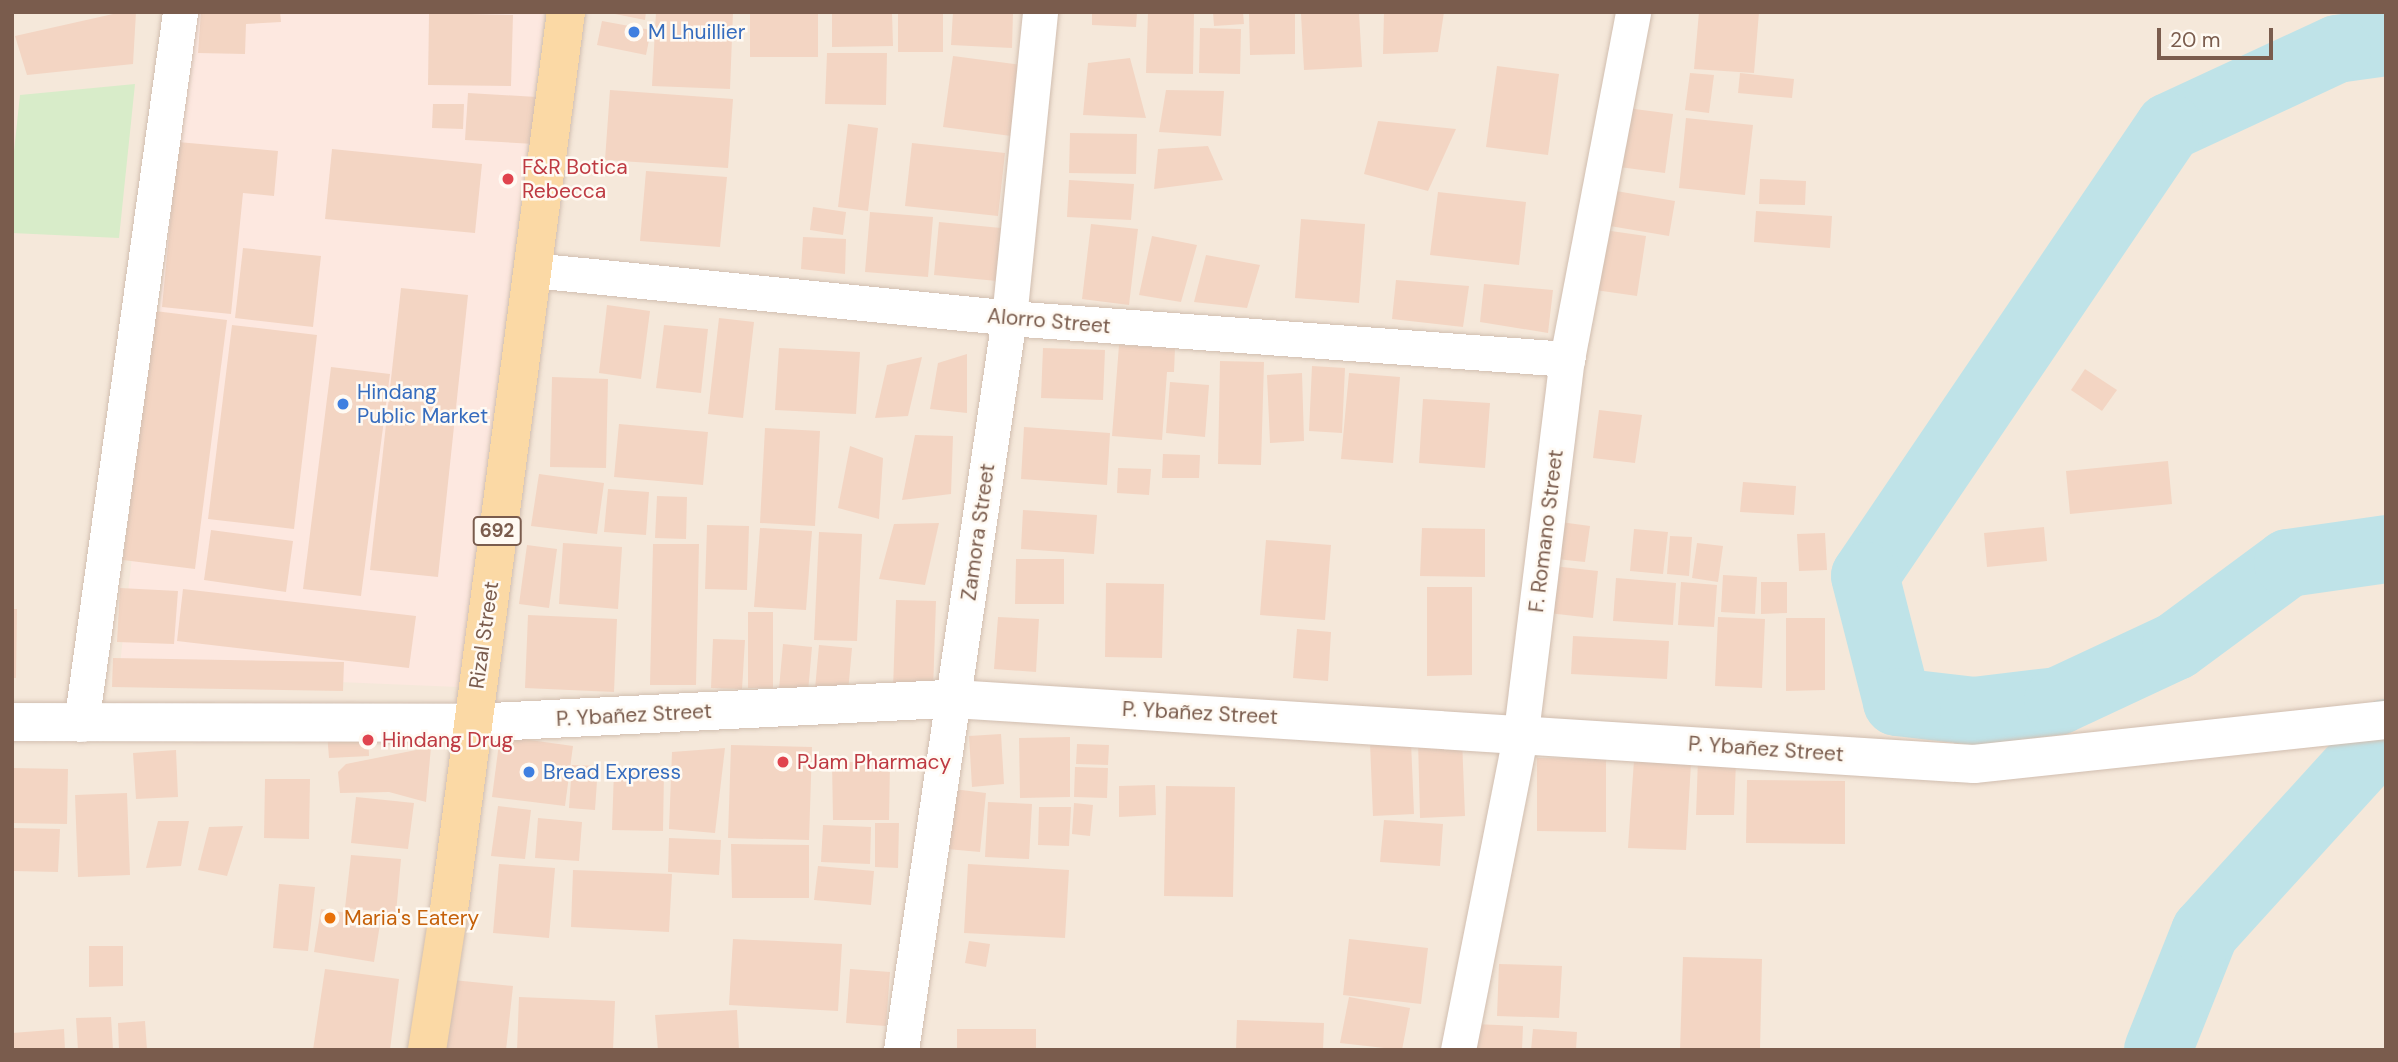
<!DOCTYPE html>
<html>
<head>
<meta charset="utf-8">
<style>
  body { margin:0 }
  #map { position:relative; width:2398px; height:1062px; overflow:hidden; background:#fdf6ec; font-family:"DM Sans",sans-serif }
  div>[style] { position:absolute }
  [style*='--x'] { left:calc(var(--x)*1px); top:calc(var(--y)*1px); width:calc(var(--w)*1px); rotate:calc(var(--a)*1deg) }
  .residential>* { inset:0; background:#f5e8da }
  .commercial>* { inset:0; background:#fde8e0 }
  .green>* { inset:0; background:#d8ecc9 }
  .river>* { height:68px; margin:-34px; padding:0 34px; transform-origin:34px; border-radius:34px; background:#bfe3e8 }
  .building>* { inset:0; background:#f3d5c3 }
  .roads { filter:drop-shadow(0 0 2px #d1beb0) drop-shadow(0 0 2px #d1beb0) }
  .minor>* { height:35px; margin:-17.5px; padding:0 17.5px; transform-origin:17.5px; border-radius:17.5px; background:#fff }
  .tertiary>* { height:38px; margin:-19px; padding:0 19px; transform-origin:19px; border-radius:19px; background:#fff }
  .primary>* { height:38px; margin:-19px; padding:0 19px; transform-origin:19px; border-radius:19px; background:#fbd9a5 }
  .dots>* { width:19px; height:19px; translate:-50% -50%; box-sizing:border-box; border:4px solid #fffaf3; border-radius:50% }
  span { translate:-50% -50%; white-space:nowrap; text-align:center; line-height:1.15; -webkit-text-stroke:5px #fffaf3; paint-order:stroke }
  .shield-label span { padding:2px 5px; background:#fffaf3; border:2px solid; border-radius:5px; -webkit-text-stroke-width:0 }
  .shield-label { font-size:19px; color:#7a5c4d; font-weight:700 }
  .shop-label { font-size:21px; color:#366cbe }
  .left { translate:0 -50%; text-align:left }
  .health-label { font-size:21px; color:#be3a42 }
  .street-label { font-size:21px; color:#7a5c4d }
  .food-label { font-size:21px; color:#c56008 }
  .frame { position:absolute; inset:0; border:14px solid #7a5c4d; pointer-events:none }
  .scale { position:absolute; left:2157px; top:28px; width:116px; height:32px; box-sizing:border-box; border:4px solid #7a5c4d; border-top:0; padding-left:9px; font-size:21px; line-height:24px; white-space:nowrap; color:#7a5c4d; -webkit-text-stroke:5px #fffaf3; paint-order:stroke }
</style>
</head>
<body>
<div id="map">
  <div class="residential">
    <i style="clip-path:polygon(12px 12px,2386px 12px,2386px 1050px,12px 1050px)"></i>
  </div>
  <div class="commercial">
    <i style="clip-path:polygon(193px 12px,545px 12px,459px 687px,119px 673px)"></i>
  </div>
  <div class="green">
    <i style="clip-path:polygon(135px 84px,119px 238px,12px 233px,12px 170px,20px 95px)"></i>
  </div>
  <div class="river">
    <i style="--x:2386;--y:42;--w:49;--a:171.9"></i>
    <i style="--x:2337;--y:49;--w:185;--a:155.1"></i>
    <i style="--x:2169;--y:127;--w:542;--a:124.1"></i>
    <i style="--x:1865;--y:576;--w:130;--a:75.7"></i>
    <i style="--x:1897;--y:702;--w:78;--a:6.7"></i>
    <i style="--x:1974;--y:711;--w:85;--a:-6.8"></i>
    <i style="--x:2058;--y:701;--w:130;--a:-25"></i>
    <i style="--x:2176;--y:646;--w:139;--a:-36.5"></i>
    <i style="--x:2288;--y:563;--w:99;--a:-8.1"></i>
    <i style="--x:2158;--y:1050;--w:127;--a:-68.3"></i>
    <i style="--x:2205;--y:932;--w:269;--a:-47.7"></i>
  </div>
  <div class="building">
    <i style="clip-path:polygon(122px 12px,136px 12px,133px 64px,27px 75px,15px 36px)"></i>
    <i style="clip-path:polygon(201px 12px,280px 12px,281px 22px,246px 24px,245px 54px,198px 53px)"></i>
    <i style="clip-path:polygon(605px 12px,646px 12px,645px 20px)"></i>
    <i style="clip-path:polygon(656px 12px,733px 12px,730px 89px,652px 86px)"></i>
    <i style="clip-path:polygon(750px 12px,818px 12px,818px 57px,750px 57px)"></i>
    <i style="clip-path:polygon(832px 12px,892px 12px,893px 46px,832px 47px)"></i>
    <i style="clip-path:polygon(898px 12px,943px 12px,943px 52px,898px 52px)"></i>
    <i style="clip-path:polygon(953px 12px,1013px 12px,1012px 48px,951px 45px)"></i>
    <i style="clip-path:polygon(1092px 12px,1137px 12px,1136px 27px,1092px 25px)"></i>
    <i style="clip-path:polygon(1148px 12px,1194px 12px,1193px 74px,1146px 73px)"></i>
    <i style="clip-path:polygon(1213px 12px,1243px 12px,1244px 24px,1214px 26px)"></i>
    <i style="clip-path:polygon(1249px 12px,1295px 12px,1295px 54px,1250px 55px)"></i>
    <i style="clip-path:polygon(1359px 12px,1362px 67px,1304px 70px,1301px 14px)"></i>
    <i style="clip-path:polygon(1384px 12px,1444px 12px,1438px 52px,1383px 54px)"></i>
    <i style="clip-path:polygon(1699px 12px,1759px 12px,1754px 73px,1694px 69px)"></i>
    <i style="clip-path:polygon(429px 13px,513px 15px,511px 86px,428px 85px)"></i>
    <i style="clip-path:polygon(602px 21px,651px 30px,646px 55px,597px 45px)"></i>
    <i style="clip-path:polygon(1200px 28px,1241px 29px,1240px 74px,1199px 73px)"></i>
    <i style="clip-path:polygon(827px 53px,887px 53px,886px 105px,825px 104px)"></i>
    <i style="clip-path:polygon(953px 56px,1021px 65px,1011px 136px,943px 127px)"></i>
    <i style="clip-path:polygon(1130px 58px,1146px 118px,1083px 115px,1088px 63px)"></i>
    <i style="clip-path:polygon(1497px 66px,1559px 74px,1548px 155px,1486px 147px)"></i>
    <i style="clip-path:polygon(1690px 73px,1714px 75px,1709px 113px,1685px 110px)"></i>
    <i style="clip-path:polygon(1740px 73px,1794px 79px,1792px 98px,1738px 93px)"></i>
    <i style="clip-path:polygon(610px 90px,733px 99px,728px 168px,605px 160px)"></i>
    <i style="clip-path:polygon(1166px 90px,1224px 91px,1221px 136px,1159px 132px)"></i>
    <i style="clip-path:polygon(468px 93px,537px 97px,534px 144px,465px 140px)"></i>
    <i style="clip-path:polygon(433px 104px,464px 104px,463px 129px,432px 128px)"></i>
    <i style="clip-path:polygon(1627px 108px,1673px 114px,1665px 173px,1619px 167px)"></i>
    <i style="clip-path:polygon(1686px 118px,1753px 125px,1745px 195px,1679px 188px)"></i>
    <i style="clip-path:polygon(1378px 121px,1456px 129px,1428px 191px,1364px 174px)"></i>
    <i style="clip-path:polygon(848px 124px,878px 128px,868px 211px,838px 207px)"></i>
    <i style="clip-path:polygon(1070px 133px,1137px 134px,1136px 174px,1069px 173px)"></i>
    <i style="clip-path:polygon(178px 142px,278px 151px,274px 196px,243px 193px,231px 314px,162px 307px)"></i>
    <i style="clip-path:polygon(912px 143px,1005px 153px,998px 216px,905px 206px)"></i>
    <i style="clip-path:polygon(1208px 146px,1223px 180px,1154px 189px,1158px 149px)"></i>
    <i style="clip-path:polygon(332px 149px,482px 164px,475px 233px,325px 219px)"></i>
    <i style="clip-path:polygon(646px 171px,727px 177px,720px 247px,640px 241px)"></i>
    <i style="clip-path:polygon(1760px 179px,1806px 181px,1805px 205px,1759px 204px)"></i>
    <i style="clip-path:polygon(1069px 180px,1134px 184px,1131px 220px,1067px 217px)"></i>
    <i style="clip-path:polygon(1616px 191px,1675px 201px,1669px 236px,1610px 226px)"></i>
    <i style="clip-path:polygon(1438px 192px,1526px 202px,1519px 265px,1430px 255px)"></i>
    <i style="clip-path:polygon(813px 207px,846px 212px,843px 235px,810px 230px)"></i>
    <i style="clip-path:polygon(1756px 211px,1832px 216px,1830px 248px,1754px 242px)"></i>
    <i style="clip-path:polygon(870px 212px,933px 217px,928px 277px,865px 272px)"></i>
    <i style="clip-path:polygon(1301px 219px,1365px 224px,1359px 303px,1295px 298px)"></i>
    <i style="clip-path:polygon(939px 222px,1001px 228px,997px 281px,934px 275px)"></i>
    <i style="clip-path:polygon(1091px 224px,1138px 229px,1129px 305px,1082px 299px)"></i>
    <i style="clip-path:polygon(1604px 230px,1646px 236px,1637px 296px,1595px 290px)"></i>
    <i style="clip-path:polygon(1152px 236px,1197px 245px,1181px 302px,1139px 295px)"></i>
    <i style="clip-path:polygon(803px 237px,846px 239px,845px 274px,801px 269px)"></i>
    <i style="clip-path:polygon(243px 248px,321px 256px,313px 327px,235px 318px)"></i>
    <i style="clip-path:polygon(1206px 255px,1260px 265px,1247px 308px,1194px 302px)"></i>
    <i style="clip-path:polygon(1396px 280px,1469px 286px,1463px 327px,1392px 319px)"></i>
    <i style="clip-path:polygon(1484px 284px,1553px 290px,1548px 333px,1480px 322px)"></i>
    <i style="clip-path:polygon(401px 288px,468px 295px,438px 577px,370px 570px)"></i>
    <i style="clip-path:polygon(607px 305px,650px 311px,641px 379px,599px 373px)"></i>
    <i style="clip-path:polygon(155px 311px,227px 320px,195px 569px,123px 560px)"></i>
    <i style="clip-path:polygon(719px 318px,754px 322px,743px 418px,708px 414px)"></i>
    <i style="clip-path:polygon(232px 325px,317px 335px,294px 529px,208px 519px)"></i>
    <i style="clip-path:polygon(664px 325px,708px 329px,701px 393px,656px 388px)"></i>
    <i style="clip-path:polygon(1119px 345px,1175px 348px,1174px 372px,1167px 372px,1162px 440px,1112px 436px)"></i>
    <i style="clip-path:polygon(779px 348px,860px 352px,856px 414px,775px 410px)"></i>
    <i style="clip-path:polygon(1043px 348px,1105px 350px,1103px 400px,1041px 398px)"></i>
    <i style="clip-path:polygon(967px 354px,967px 413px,930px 409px,938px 363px)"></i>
    <i style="clip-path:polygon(922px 357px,908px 416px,875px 418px,887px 365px)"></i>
    <i style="clip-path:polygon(1220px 361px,1264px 362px,1261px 465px,1218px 464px)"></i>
    <i style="clip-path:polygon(1312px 366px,1345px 368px,1342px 433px,1309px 431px)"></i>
    <i style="clip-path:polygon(331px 367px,390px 374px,361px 596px,303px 589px)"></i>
    <i style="clip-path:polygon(2085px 369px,2117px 390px,2102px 411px,2071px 390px)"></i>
    <i style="clip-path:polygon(1302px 373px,1304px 441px,1270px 443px,1267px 375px)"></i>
    <i style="clip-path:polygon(1349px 373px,1400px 377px,1393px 463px,1341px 459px)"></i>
    <i style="clip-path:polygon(552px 377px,608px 379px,606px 468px,550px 467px)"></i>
    <i style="clip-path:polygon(1170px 382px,1209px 385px,1205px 437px,1166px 433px)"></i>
    <i style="clip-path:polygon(1423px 399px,1490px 403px,1485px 468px,1419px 463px)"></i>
    <i style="clip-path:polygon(1599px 410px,1642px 415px,1635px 463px,1593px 458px)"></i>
    <i style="clip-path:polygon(619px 424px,708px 432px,703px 485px,614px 477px)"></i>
    <i style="clip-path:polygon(1024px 427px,1110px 433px,1107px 485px,1021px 479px)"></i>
    <i style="clip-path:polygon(765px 428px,820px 431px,815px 526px,760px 523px)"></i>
    <i style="clip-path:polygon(915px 435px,953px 436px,951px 494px,902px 500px)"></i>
    <i style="clip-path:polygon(850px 446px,883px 458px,879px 519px,838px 508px)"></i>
    <i style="clip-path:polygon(1163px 454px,1200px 455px,1199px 478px,1162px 478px)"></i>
    <i style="clip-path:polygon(2168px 461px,2172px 504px,2070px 514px,2066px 471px)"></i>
    <i style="clip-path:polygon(1118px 468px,1151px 469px,1149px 495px,1117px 493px)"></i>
    <i style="clip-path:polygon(539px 474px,604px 483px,597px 534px,531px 526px)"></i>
    <i style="clip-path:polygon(1743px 482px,1796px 486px,1794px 515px,1740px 512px)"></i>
    <i style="clip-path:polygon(608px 489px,649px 492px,646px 535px,604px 532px)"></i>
    <i style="clip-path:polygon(657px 496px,687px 497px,686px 539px,655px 538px)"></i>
    <i style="clip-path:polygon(1023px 510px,1097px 515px,1094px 554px,1021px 549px)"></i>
    <i style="clip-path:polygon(1553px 521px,1590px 526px,1585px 562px,1547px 558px)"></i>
    <i style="clip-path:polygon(939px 523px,925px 585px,879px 579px,894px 524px)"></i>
    <i style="clip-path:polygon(707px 525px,749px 526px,747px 590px,705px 589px)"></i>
    <i style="clip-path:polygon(2044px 527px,2047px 561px,1987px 567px,1984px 533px)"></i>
    <i style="clip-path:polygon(760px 528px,812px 531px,806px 610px,754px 607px)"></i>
    <i style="clip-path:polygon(1422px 528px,1485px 529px,1485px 577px,1420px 576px)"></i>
    <i style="clip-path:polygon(1634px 529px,1668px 532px,1663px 574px,1630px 571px)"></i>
    <i style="clip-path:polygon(211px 530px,293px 541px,286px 592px,204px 580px)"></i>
    <i style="clip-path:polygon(819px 532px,862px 534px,857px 641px,814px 640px)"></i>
    <i style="clip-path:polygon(1825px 533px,1827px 570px,1799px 571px,1797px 534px)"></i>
    <i style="clip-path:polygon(1670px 536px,1692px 537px,1689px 576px,1667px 574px)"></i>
    <i style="clip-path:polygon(1266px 540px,1331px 545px,1325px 620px,1260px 615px)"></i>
    <i style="clip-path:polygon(563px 543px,622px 547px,618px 609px,559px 604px)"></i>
    <i style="clip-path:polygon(1697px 543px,1723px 546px,1718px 582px,1692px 578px)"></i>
    <i style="clip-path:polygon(653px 544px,699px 544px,696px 685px,650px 685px)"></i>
    <i style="clip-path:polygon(527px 545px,557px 549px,549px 608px,519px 604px)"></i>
    <i style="clip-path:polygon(1016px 559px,1064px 559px,1064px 604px,1015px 604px)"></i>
    <i style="clip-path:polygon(1544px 565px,1598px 571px,1593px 618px,1539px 612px)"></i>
    <i style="clip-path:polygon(1723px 575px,1757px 577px,1755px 614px,1721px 612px)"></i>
    <i style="clip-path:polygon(1616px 578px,1676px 583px,1673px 625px,1613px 621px)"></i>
    <i style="clip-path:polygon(1681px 582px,1717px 585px,1714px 627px,1678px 625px)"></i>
    <i style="clip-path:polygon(1761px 582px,1787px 582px,1787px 613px,1761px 614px)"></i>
    <i style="clip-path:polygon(1106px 583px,1164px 584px,1162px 658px,1105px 657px)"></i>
    <i style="clip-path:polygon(1427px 587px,1472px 587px,1472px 675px,1427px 676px)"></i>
    <i style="clip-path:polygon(120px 588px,178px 591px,174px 644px,117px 642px)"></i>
    <i style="clip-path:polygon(183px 589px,416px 616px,409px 668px,177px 641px)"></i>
    <i style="clip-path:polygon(896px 600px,936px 601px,933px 691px,893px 690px)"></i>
    <i style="clip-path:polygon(12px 609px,17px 609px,16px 678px,12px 678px)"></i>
    <i style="clip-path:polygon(748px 612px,773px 612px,773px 688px,748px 688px)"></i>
    <i style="clip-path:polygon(528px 615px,617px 619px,614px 692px,525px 688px)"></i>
    <i style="clip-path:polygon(998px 617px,1039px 619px,1036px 672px,994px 669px)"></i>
    <i style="clip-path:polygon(1718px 617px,1765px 619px,1762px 688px,1715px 686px)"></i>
    <i style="clip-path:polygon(1786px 618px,1825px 618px,1825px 690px,1786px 691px)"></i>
    <i style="clip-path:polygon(1297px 629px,1331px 632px,1328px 681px,1293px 678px)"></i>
    <i style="clip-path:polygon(1573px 636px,1669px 641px,1667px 679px,1571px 674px)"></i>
    <i style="clip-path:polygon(713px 639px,745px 640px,742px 689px,711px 688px)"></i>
    <i style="clip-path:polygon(783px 644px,812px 647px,808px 692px,779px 689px)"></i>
    <i style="clip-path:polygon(819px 645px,852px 648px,848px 692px,815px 689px)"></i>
    <i style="clip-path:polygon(113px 658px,344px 662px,343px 691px,112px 687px)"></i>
    <i style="clip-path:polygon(368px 730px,369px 756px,329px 758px,327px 732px)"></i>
    <i style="clip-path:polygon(1001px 734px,1004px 784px,972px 787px,969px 736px)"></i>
    <i style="clip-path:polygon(500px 736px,573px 746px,565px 806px,492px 797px)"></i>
    <i style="clip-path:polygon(1070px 737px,1070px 797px,1020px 798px,1019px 738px)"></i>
    <i style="clip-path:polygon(1462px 739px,1465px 816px,1420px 818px,1418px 740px)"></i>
    <i style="clip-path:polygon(1411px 741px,1414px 814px,1373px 816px,1370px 743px)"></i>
    <i style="clip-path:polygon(1077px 744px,1109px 745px,1108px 765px,1076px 764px)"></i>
    <i style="clip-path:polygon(731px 745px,812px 747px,809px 840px,728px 838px)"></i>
    <i style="clip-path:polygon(431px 747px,426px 802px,389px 792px,340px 793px,338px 772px,346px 764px)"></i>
    <i style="clip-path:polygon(725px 748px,715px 833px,669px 829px,672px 752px)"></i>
    <i style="clip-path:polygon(176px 750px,178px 797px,136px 799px,133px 753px)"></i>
    <i style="clip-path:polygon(1537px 758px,1606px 759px,1606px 832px,1537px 831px)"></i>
    <i style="clip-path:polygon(1698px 759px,1736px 761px,1734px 815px,1696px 815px)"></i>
    <i style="clip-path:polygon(1634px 760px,1691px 763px,1686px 850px,1628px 848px)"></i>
    <i style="clip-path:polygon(832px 762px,890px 762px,889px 820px,833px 820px)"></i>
    <i style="clip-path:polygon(572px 765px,598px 766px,595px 810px,569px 808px)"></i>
    <i style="clip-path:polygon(1075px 767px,1108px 768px,1107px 798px,1074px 797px)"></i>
    <i style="clip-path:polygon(12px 768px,68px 769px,67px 824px,12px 823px)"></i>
    <i style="clip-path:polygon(614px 770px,664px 771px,663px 831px,612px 830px)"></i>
    <i style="clip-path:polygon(265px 779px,310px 779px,309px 839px,264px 838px)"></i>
    <i style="clip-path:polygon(1747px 780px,1845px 781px,1845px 844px,1746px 843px)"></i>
    <i style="clip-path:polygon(1155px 785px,1156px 815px,1119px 817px,1119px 786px)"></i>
    <i style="clip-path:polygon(1166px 786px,1235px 787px,1233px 897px,1164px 896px)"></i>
    <i style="clip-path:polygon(953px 789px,986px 793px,980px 852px,947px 849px)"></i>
    <i style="clip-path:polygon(127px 793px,130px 875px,78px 877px,75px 795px)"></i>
    <i style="clip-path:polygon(356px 797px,414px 803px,408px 849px,351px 843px)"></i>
    <i style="clip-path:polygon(988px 802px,1032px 804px,1029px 859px,985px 857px)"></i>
    <i style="clip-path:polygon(1074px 803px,1093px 805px,1090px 836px,1072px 834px)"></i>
    <i style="clip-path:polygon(498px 806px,531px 810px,525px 859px,491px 856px)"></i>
    <i style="clip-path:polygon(1039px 807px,1071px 807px,1069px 846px,1038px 845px)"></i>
    <i style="clip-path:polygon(538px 818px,582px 822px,579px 861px,535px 858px)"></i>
    <i style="clip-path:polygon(1384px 820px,1443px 824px,1440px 866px,1380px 862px)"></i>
    <i style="clip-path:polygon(158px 821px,189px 821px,181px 866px,146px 868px)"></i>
    <i style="clip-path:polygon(875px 823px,899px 823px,898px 868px,875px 867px)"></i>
    <i style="clip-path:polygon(823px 825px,871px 827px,870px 864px,821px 862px)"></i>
    <i style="clip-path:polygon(243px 826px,227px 876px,198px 870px,209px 827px)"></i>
    <i style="clip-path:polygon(14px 828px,60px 829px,58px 872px,13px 871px)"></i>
    <i style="clip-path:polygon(669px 838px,721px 840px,719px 875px,668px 872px)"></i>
    <i style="clip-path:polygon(731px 844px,809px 845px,809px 898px,732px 898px)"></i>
    <i style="clip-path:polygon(351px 855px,401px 859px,396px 913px,345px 908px)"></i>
    <i style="clip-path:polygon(499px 864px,555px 868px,549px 938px,493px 933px)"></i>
    <i style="clip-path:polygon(968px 864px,1069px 870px,1065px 938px,964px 933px)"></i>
    <i style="clip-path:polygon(818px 866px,874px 871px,871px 905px,814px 900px)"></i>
    <i style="clip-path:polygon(573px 870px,672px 874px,669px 932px,571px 927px)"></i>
    <i style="clip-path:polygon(279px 884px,315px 887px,308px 951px,273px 948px)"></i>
    <i style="clip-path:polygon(321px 909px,381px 918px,374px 962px,314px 952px)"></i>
    <i style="clip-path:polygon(733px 939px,842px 944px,838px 1011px,729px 1005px)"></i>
    <i style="clip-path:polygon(1349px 939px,1428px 948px,1421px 1004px,1343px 995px)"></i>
    <i style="clip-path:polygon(969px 941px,990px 944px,986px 967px,965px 963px)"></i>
    <i style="clip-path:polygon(89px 946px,123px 946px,123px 986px,89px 987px)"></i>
    <i style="clip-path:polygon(1683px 957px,1762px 959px,1760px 1050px,1680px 1050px)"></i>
    <i style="clip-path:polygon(1499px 964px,1562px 966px,1559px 1018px,1497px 1016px)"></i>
    <i style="clip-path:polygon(325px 969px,399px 979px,390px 1050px,313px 1050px)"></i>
    <i style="clip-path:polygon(850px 969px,890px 972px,886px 1026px,846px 1023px)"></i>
    <i style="clip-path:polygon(453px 980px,513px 986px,506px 1050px,445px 1050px)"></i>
    <i style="clip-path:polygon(519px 997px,615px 1001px,613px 1050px,517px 1050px)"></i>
    <i style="clip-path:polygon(1349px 997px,1410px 1008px,1402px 1050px,1340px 1043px)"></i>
    <i style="clip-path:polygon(737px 1010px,739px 1050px,658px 1050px,655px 1015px)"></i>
    <i style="clip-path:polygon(111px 1017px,113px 1050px,78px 1050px,76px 1018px)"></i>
    <i style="clip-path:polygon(1237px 1020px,1324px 1023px,1323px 1050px,1236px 1050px)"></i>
    <i style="clip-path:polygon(145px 1021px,147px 1050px,119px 1050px,118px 1023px)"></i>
    <i style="clip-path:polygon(1473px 1024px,1523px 1026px,1522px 1050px,1473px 1050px)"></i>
    <i style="clip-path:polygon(64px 1029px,65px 1050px,12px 1050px,12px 1033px)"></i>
    <i style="clip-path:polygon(957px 1029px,1036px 1029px,1036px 1050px,957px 1050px)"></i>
    <i style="clip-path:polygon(1533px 1029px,1577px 1032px,1576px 1050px,1531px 1050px)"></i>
  </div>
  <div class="roads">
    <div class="minor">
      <i style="--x:532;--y:270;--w:479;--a:5.7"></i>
      <i style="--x:1009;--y:318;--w:560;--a:4.2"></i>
      <i style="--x:81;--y:724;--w:719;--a:-82.08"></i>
      <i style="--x:901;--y:1050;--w:740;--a:-81.61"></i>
      <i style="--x:1009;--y:318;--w:308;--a:-84.2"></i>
      <i style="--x:1458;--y:1050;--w:324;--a:-78.8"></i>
      <i style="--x:1521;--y:732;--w:376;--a:-83"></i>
      <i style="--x:1567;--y:359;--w:353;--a:-79.2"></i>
    </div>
    <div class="tertiary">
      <i style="--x:12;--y:722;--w:460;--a:0.1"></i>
      <i style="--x:472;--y:723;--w:483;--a:-2.9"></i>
      <i style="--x:954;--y:699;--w:1022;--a:3.65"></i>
      <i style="--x:1974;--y:764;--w:414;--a:-6.1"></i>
    </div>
    <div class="primary">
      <i style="--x:427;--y:1050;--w:142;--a:-81.1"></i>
      <i style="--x:449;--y:910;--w:906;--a:-82.58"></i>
    </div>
  </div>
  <div class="dots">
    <i style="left:634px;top:32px;background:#3f7fe0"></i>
    <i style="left:508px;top:179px;background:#e0444e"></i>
    <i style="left:343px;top:404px;background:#3f7fe0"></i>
    <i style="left:368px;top:740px;background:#e0444e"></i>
    <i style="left:783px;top:762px;background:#e0444e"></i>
    <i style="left:529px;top:772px;background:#3f7fe0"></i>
    <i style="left:330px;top:918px;background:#e8710a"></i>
  </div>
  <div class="shield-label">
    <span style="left:497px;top:531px">692</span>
  </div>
  <div class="shop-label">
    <span class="left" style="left:648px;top:32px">M Lhuillier</span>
    <span class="left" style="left:357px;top:404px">Hindang<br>Public Market</span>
    <span class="left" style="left:543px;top:772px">Bread Express</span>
  </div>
  <div class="health-label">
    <span class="left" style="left:522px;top:179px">F&amp;R Botica<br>Rebecca</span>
    <span class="left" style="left:382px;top:740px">Hindang Drug</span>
    <span class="left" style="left:797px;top:762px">PJam Pharmacy</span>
  </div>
  <div class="street-label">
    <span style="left:1049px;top:321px;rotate:5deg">Alorro Street</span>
    <span style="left:1546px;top:531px;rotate:-83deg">F. Romano Street</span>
    <span style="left:978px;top:532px;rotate:-82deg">Zamora Street</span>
    <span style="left:484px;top:635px;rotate:-82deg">Rizal Street</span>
    <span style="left:1200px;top:713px;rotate:3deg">P. Ybañez Street</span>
    <span style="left:634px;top:715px;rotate:-3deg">P. Ybañez Street</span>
    <span style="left:1766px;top:749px;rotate:4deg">P. Ybañez Street</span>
  </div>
  <div class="food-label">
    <span class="left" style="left:344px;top:918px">Maria's Eatery</span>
  </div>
  <div class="frame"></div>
  <div class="scale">20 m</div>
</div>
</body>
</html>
